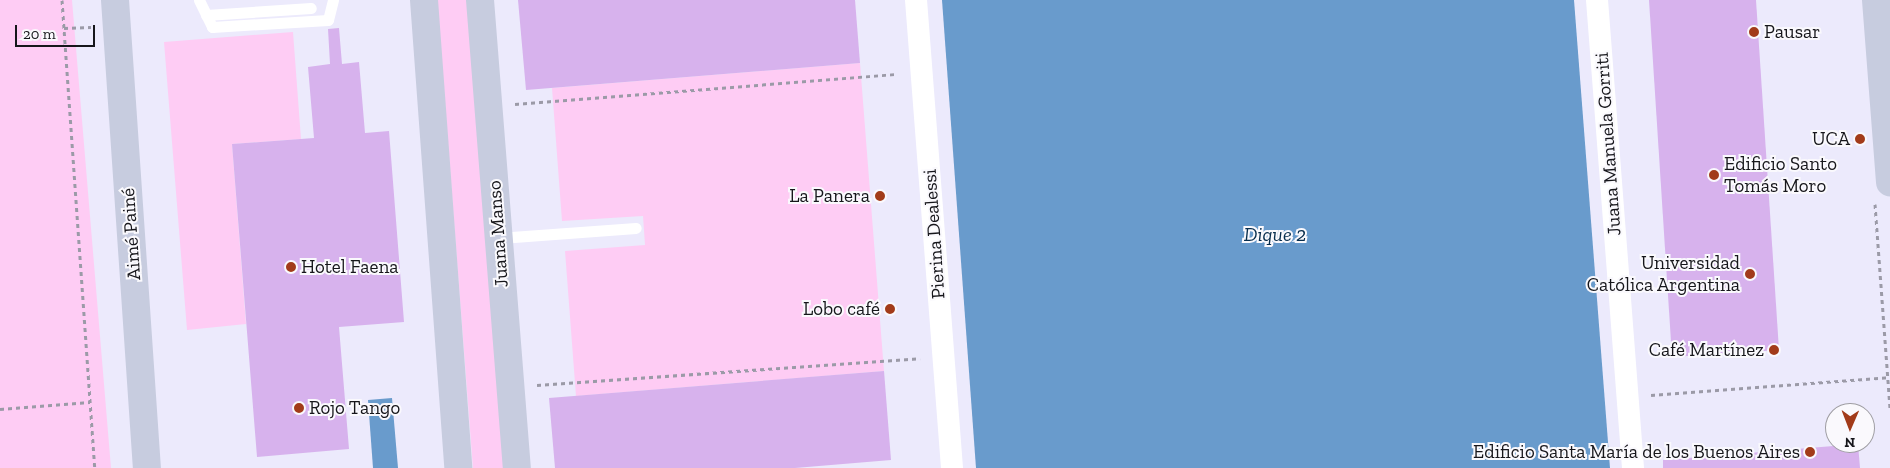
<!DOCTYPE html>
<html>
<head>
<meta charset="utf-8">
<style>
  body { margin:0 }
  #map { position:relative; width:1890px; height:468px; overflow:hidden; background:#eceafc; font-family:"Zilla Slab",serif }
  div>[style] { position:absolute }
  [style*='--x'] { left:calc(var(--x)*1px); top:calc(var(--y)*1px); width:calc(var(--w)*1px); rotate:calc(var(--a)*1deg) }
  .green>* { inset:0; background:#feccf4 }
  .water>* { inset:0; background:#699bcc }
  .building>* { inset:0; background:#d7b2ed }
  .path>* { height:3px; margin-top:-1.5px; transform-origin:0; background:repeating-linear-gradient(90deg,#9b9aa7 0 4px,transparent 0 8px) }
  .lane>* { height:11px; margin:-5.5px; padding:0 5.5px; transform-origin:5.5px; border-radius:5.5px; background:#fff }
  .street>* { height:22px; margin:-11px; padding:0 11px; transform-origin:11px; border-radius:11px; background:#fff }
  .secondary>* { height:28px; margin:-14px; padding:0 14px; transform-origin:14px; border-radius:14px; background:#c7ccdf }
  .dots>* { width:14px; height:14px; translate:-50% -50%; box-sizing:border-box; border:2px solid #faf9fd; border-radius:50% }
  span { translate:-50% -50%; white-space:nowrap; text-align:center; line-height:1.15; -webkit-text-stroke:4px #faf9fd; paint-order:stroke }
  .poi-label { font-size:19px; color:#16161b }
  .left { translate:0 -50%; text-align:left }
  .right { translate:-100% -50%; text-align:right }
  .street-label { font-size:19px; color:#16161b }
  .water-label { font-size:20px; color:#062d4d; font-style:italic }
  .north { position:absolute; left:1825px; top:403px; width:50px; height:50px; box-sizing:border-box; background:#faf9fd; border:1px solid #9f9ea3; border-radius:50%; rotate:181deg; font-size:14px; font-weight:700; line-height:20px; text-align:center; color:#16161b }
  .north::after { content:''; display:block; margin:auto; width:18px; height:22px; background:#a23b1a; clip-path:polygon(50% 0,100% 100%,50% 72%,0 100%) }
  .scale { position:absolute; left:15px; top:25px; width:80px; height:22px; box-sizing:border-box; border:2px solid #16161b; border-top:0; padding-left:6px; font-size:15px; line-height:18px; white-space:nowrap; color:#16161b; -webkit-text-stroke:4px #faf9fd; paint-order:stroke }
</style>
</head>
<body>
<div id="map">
  <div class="green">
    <i style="clip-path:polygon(0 0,72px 0,111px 468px,0 468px)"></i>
    <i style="clip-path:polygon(437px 0,470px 0,506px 468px,473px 468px)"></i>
    <i style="clip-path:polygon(293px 32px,301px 139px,232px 144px,246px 324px,187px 330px,164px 42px)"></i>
    <i style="clip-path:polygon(860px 63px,884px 371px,576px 396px,565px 251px,645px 245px,643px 216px,562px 221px,552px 88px)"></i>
  </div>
  <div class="water">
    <i style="clip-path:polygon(942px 0,1574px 0,1610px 468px,976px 468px)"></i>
    <i style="clip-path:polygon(392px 398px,398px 468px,373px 468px,368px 400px)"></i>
  </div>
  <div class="building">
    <i style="clip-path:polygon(518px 0,855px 0,860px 63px,526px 90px)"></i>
    <i style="clip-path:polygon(1649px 0,1756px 0,1779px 350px,1672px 357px)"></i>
    <i style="clip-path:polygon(339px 28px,342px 64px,359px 62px,365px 133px,389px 131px,404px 322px,339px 327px,349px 449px,257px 457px,232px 144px,314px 138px,308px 67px,330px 64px,328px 29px)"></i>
    <i style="clip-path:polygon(884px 371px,891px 460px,795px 468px,555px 468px,549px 398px)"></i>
    <i style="clip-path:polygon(1858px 444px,1860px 468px,1663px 468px,1663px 460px)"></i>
  </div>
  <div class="path">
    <i style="--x:62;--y:0;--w:469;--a:86"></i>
    <i style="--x:64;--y:28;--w:27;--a:-2"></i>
    <i style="--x:515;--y:104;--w:384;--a:-4.5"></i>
    <i style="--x:1875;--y:204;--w:204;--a:85.8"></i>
    <i style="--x:537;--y:385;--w:384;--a:-4"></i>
    <i style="--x:1651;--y:395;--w:238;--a:-4.3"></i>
    <i style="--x:0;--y:409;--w:90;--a:-4.4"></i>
  </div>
  <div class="lane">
    <i style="--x:199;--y:0;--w:30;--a:64"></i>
    <i style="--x:212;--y:27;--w:116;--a:-3.5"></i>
    <i style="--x:328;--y:20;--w:21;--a:-76"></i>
    <i style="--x:206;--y:15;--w:105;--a:-3.8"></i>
    <i style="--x:499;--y:238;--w:137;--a:-4.2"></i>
  </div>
  <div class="street">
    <i style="--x:916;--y:0;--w:469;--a:85.6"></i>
    <i style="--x:1597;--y:0;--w:469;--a:85.6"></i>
  </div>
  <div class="secondary">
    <i style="--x:115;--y:0;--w:469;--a:86.1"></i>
    <i style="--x:424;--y:0;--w:469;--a:85.8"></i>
    <i style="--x:480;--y:0;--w:469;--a:85.5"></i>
    <i style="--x:1876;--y:0;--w:183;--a:85.6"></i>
  </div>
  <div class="dots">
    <i style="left:1754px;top:32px;background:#a23b1a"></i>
    <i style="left:1860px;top:139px;background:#a23b1a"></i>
    <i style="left:1714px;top:175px;background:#a23b1a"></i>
    <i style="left:880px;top:196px;background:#a23b1a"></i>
    <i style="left:291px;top:267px;background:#a23b1a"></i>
    <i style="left:1750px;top:274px;background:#a23b1a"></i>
    <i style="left:890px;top:309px;background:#a23b1a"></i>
    <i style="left:1774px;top:350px;background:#a23b1a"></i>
    <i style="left:299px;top:408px;background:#a23b1a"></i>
    <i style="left:1810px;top:452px;background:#a23b1a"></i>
  </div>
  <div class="poi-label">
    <span class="left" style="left:1764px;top:32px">Pausar</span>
    <span class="right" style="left:1850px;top:139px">UCA</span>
    <span class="left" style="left:1724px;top:175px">Edificio Santo<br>Tomás Moro</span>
    <span class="right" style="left:870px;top:196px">La Panera</span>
    <span class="right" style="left:1740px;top:274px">Universidad<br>Católica Argentina</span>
    <span class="left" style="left:301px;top:267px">Hotel Faena</span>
    <span class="right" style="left:880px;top:309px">Lobo café</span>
    <span class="right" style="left:1764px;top:350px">Café Martínez</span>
    <span class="left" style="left:309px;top:408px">Rojo Tango</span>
    <span class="right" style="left:1800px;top:452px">Edificio Santa María de los Buenos Aires</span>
  </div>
  <div class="street-label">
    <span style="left:1608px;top:144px;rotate:-94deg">Juana Manuela Gorriti</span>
    <span style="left:131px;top:234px;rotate:-94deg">Aimé Painé</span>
    <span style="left:498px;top:234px;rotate:-94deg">Juana Manso</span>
    <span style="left:934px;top:234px;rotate:-94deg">Pierina Dealessi</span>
  </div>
  <div class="water-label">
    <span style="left:1275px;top:234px">Dique 2</span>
  </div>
  <div class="north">N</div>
  <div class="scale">20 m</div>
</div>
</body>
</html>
